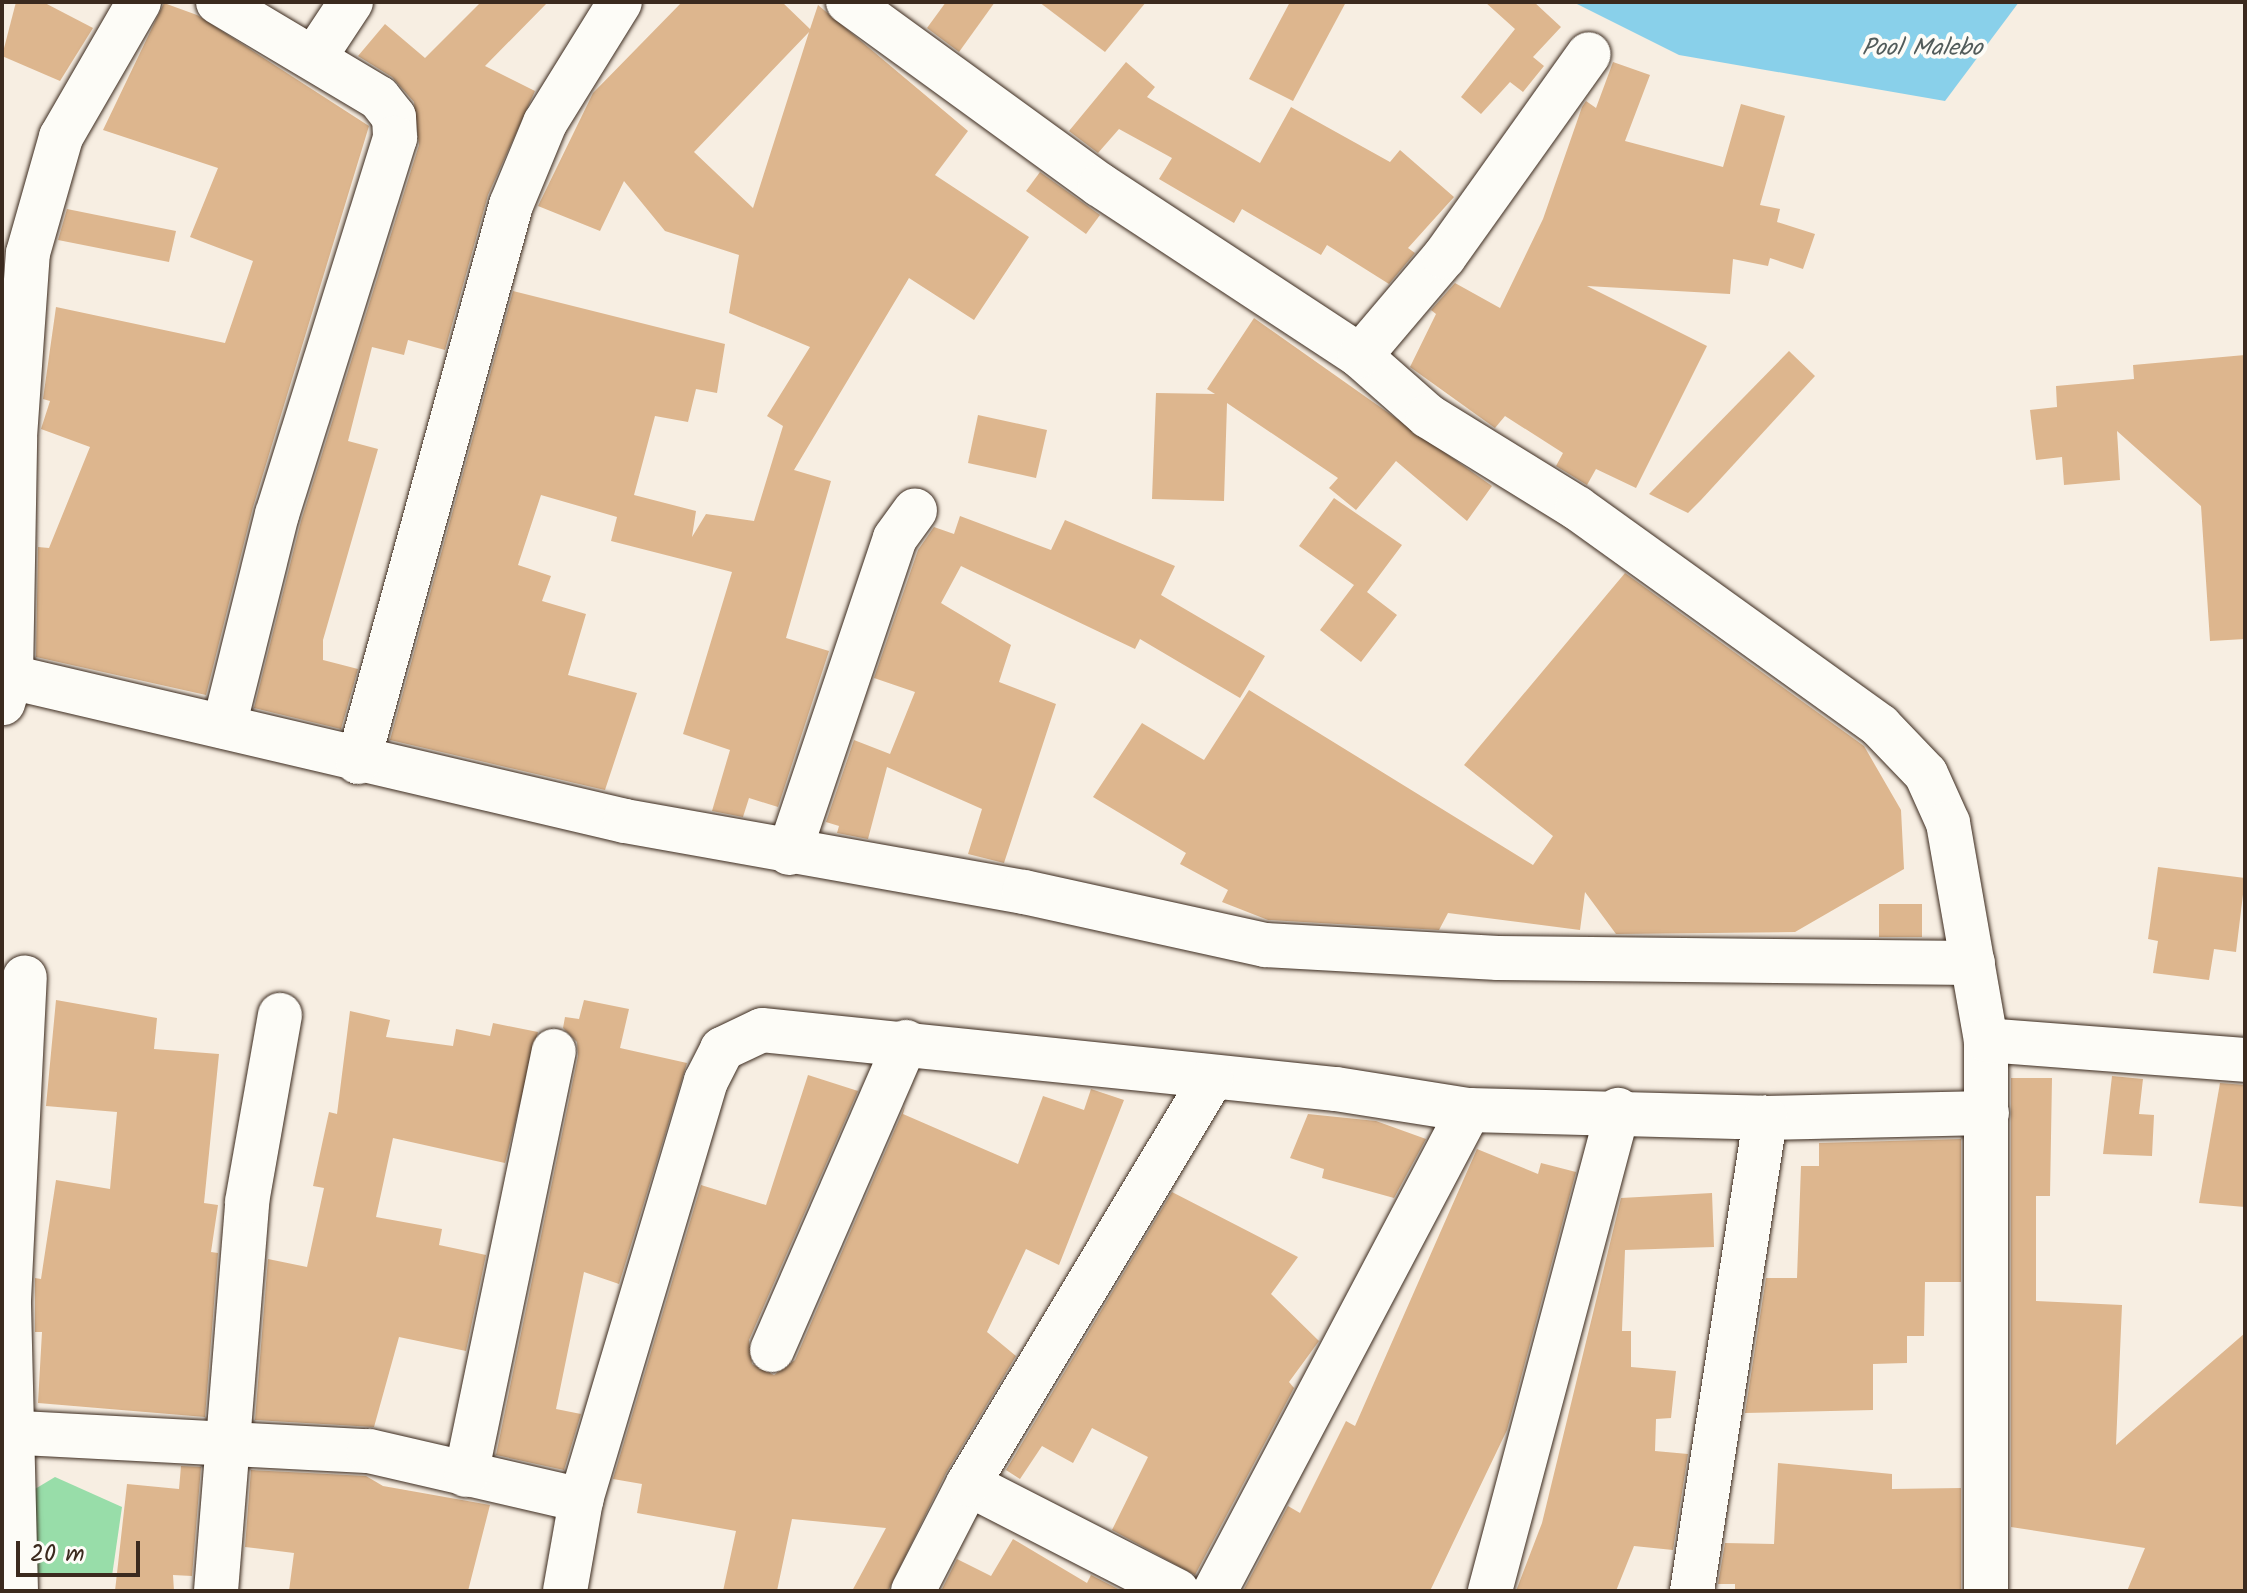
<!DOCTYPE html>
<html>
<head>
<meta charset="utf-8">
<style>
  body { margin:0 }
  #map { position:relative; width:2247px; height:1593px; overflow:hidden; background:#f7eee2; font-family:Kalam,sans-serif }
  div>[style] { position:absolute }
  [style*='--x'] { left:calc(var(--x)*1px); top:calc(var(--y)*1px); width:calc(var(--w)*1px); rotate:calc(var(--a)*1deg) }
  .green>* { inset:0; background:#98dda9 }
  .water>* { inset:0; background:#89d0ea }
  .building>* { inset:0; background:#ddb68e }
  .roads { filter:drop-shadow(0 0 2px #3b2a1e) drop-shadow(0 0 2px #3b2a1e) }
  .minor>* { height:44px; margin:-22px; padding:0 22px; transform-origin:22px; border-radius:22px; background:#fdfcf7 }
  span { translate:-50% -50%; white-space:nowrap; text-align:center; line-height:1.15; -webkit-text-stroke:8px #fdfcf7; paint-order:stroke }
  .water-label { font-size:24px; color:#525c5b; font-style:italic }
  .frame { position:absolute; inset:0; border:4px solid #3b2a1e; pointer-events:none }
  .scale { position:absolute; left:16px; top:1541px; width:124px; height:36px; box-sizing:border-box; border:4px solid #3b2a1e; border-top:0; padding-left:10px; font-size:24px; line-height:28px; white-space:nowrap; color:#3b2a1e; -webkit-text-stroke:6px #fdfcf7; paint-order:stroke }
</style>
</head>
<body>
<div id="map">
  <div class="green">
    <i style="clip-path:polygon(55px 1477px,122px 1507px,112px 1576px,19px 1576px,20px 1498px)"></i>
  </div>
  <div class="water">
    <i style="clip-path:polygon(1573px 2px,2019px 2px,1945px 101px,1679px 55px)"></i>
  </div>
  <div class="building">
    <i style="clip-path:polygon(16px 2px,43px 2px,93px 28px,60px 81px,2px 56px)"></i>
    <i style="clip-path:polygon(481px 2px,548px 2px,485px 66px,535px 91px,488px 195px,445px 350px,408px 340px,404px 355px,372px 347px,348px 441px,378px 449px,323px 640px,323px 660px,358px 669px,341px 729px,254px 708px,301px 521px,419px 145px,414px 102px,392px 77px,358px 56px,385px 24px,425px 58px)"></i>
    <i style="clip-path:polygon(evenodd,682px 2px,782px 2px,810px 29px,818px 5px,968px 131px,935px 175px,1029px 237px,974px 320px,909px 278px,794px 470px,831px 481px,786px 638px,829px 651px,778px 807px,749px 798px,743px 817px,712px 811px,730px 750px,683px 734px,732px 572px,611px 541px,617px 517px,541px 495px,518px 565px,551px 576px,542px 601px,586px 614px,568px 675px,637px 693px,605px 790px,390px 740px,513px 291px,725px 344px,717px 393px,696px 389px,688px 422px,655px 416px,634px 495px,696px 511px,692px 537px,706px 514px,754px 521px,783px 426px,767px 416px,810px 347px,729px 313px,739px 255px,665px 231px,624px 181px,600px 231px,538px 206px,593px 93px,682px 2px,809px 32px,753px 208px,694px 152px,809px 32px)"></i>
    <i style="clip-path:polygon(946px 2px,995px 2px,959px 52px,927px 28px)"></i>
    <i style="clip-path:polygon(1039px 2px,1146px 2px,1105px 52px)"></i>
    <i style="clip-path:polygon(1290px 2px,1346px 2px,1293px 101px,1249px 79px)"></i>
    <i style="clip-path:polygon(1485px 2px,1534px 2px,1561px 27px,1533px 57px,1544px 66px,1523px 92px,1510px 82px,1481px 114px,1461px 97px,1515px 29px)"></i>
    <i style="clip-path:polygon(164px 3px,197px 15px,369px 126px,253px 507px,206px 695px,36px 657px,38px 547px,49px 548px,90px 447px,41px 429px,50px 401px,43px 399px,56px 307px,225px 343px,253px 261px,190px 237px,218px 168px,103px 130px)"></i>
    <i style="clip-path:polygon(1126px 62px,1155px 87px,1147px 97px,1260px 163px,1291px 107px,1390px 162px,1400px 150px,1454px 197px,1408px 248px,1415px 253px,1389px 284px,1327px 245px,1321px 255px,1242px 209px,1234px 223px,1159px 179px,1172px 158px,1119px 129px,1098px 153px,1069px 131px)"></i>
    <i style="clip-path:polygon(1613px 62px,1650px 75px,1625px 141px,1723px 167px,1741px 104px,1785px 116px,1760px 205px,1780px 209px,1777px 222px,1815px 234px,1803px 269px,1770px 258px,1768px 266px,1733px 259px,1730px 294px,1587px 286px,1707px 346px,1636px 488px,1596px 469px,1587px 485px,1556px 466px,1563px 453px,1505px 416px,1495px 428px,1410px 367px,1436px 314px,1431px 310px,1455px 283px,1500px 308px,1543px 219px,1582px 107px,1586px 101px,1596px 108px)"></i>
    <i style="clip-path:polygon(1040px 172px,1100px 215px,1086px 234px,1026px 191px)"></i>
    <i style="clip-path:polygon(67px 209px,176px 231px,169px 262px,58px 240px)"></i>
    <i style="clip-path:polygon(1254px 318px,1492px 486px,1467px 521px,1396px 461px,1356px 510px,1329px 488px,1338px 478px,1227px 403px,1224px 501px,1152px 499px,1156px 393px,1215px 394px,1207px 389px)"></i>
    <i style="clip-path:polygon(1789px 351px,1815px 376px,1701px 500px,1688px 513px,1649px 494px)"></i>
    <i style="clip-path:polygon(2245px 355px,2245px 639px,2210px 641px,2201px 506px,2117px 431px,2120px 480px,2064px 485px,2062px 457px,2036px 460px,2030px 410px,2057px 407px,2056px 386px,2134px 379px,2133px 365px)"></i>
    <i style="clip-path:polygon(978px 415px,1047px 430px,1036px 478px,968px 463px)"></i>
    <i style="clip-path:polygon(1334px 498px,1402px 545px,1367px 592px,1397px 615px,1361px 662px,1320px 630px,1354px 585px,1299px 546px)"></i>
    <i style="clip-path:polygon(960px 516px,1051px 550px,1065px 520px,1175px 566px,1161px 595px,1265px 656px,1240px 698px,1140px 639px,1135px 649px,961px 566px,941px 603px,1011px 645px,999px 682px,1056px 704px,1004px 863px,968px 854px,982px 809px,887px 767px,868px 839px,837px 833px,839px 826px,826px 822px,854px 740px,890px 754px,915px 692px,874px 678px,918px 550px,934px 527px,954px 534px)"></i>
    <i style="clip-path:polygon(1625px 573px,1864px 746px,1901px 810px,1904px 869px,1795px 932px,1616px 934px,1585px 892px,1580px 930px,1448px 913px,1439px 930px,1268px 920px,1222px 902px,1228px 890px,1180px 864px,1186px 853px,1093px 797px,1142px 723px,1204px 760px,1249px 690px,1533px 865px,1553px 836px,1464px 765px)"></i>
    <i style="clip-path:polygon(2158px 867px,2245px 878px,2236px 952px,2214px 949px,2209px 980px,2153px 973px,2158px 941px,2148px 939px)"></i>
    <i style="clip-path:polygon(1879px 904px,1922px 904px,1922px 937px,1879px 937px)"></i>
    <i style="clip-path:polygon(56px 1000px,157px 1018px,154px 1049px,219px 1054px,204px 1203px,218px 1205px,211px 1252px,218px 1253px,205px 1417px,38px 1403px,42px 1332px,35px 1332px,35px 1278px,41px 1279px,56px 1180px,110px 1189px,117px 1112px,46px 1106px)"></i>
    <i style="clip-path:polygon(584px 1000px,629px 1009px,620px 1048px,687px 1063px,619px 1284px,584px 1272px,556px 1409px,581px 1414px,564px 1470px,496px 1455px,578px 1056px,577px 1042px,563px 1028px,565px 1017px,579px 1019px)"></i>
    <i style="clip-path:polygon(350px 1011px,390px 1020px,386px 1037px,453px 1046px,456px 1029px,490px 1036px,493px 1023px,538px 1032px,505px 1163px,393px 1138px,376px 1217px,442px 1229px,439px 1245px,486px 1255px,466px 1351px,399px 1337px,374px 1427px,255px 1420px,268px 1259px,307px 1267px,324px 1188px,313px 1186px,329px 1112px,337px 1114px)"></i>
    <i style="clip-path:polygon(808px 1075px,858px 1091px,749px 1340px,752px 1364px,774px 1375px,795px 1360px,905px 1106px,903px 1114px,1018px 1164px,1043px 1096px,1084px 1110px,1091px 1089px,1124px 1100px,1059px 1265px,1026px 1249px,987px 1332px,1016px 1356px,946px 1473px,888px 1591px,852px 1591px,886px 1528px,792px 1519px,777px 1591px,723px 1591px,736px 1531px,637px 1513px,642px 1484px,613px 1479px,701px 1185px,766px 1205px)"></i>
    <i style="clip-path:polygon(2112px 1076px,2143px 1079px,2139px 1114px,2154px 1115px,2152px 1156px,2103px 1154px)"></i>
    <i style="clip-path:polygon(2011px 1078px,2052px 1078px,2050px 1196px,2036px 1196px,2036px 1301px,2122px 1305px,2116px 1445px,2245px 1333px,2245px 1591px,2127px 1591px,2145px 1548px,2011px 1527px)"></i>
    <i style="clip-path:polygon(2220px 1083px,2245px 1085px,2245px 1207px,2199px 1203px)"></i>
    <i style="clip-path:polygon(1308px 1114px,1376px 1121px,1426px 1139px,1394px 1198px,1322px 1178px,1324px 1169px,1290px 1158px)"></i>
    <i style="clip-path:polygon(1961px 1139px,1961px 1282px,1925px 1282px,1924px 1336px,1907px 1336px,1907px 1363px,1873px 1364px,1873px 1410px,1745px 1413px,1766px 1278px,1797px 1278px,1801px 1166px,1819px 1166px,1819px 1143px)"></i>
    <i style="clip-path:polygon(1477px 1149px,1538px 1174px,1541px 1163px,1576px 1172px,1507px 1430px,1430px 1591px,1243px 1591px,1288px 1506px,1300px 1513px,1346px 1421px,1355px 1426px)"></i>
    <i style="clip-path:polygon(1172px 1192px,1298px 1257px,1271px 1294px,1319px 1341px,1289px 1382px,1294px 1388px,1195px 1575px,1112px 1530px,1148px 1457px,1092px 1428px,1073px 1463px,1042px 1446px,1020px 1479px,1006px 1470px)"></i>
    <i style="clip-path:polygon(1712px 1193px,1714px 1247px,1625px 1250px,1622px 1331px,1631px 1331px,1631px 1367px,1676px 1371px,1671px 1418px,1656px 1419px,1655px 1451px,1688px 1454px,1673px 1550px,1634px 1546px,1616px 1591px,1516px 1591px,1542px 1523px,1621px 1198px)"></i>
    <i style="clip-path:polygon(1778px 1463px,1892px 1474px,1892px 1489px,1961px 1488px,1961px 1589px,1735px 1591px,1735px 1584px,1718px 1584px,1725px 1543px,1774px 1544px)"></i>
    <i style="clip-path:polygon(181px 1466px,201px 1467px,192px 1576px,173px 1575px,174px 1591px,115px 1591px,127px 1484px,179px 1489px)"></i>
    <i style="clip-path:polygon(251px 1470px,366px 1476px,383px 1486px,490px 1505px,468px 1591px,289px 1591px,294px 1553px,245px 1547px)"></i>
    <i style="clip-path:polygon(1013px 1539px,1087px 1583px,1091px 1575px,1122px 1591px,941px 1591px,957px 1559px,991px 1576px)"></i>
  </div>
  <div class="roads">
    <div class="minor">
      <i style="--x:218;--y:2;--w:187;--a:30.8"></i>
      <i style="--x:379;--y:98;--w:24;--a:52"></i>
      <i style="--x:394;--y:117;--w:21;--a:87"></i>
      <i style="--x:395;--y:138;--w:394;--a:107.4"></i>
      <i style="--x:277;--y:514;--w:219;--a:104"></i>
      <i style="--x:848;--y:2;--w:311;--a:36"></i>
      <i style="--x:1100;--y:185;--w:311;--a:33.3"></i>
      <i style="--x:1360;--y:356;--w:91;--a:41.4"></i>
      <i style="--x:1428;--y:416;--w:175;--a:31.7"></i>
      <i style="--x:1577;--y:508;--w:373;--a:35.7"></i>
      <i style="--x:1880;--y:726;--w:66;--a:46.2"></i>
      <i style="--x:1926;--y:774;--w:54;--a:65.8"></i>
      <i style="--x:1948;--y:823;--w:220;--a:80.1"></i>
      <i style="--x:1986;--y:1040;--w:551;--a:90"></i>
      <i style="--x:314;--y:58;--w:67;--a:-56.5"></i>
      <i style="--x:1360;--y:356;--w:130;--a:-49.7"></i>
      <i style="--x:1444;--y:257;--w:249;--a:-54.5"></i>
      <i style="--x:2;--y:675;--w:640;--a:13.19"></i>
      <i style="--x:625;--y:821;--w:405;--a:10.1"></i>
      <i style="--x:1024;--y:892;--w:247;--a:12.4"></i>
      <i style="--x:1265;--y:945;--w:233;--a:3.2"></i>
      <i style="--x:1498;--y:958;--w:475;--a:0.6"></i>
      <i style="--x:3;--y:703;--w:28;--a:-73"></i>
      <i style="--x:11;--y:676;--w:239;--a:-89"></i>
      <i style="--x:15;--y:437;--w:184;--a:-86"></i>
      <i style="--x:28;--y:253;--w:121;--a:-74.1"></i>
      <i style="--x:61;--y:137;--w:156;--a:-60"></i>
      <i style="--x:358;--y:762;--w:578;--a:-74.64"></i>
      <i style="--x:511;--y:205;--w:89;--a:-67.5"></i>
      <i style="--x:545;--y:123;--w:142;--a:-58.2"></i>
      <i style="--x:789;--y:853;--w:332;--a:-71.4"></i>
      <i style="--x:895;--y:538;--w:34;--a:-54"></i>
      <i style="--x:1986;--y:1040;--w:260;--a:4.4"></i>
      <i style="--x:772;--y:1350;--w:336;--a:-66.5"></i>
      <i style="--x:2;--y:1432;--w:367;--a:3"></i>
      <i style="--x:369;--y:1451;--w:218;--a:13"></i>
      <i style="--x:466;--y:1475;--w:433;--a:-78.3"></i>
      <i style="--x:968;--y:1484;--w:235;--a:27.1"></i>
      <i style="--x:16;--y:1591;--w:291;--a:-91.4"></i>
      <i style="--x:9;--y:1300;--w:323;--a:-87.2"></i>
      <i style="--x:216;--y:1591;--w:390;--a:-85.4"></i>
      <i style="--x:247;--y:1202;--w:190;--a:-80"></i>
      <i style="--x:565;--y:1591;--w:92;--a:-80"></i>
      <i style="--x:581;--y:1500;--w:437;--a:-73.4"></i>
      <i style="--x:706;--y:1081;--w:36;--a:-63"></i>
      <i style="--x:722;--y:1049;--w:44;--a:-25.4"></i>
      <i style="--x:762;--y:1030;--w:577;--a:5.87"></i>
      <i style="--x:1336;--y:1089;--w:135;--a:9"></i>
      <i style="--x:1469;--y:1110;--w:296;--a:1.5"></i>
      <i style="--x:1765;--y:1118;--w:222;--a:-1.3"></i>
      <i style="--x:913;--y:1591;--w:120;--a:-62.8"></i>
      <i style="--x:968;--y:1484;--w:472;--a:-59"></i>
      <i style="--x:1215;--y:1591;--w:544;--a:-62.16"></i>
      <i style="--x:1490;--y:1591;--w:498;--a:-75.1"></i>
      <i style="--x:1692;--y:1591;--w:479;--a:-81.2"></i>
    </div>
  </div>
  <div class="water-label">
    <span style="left:1922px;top:49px">Pool Malebo</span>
  </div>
  <div class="frame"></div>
  <div class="scale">20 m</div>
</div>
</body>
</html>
